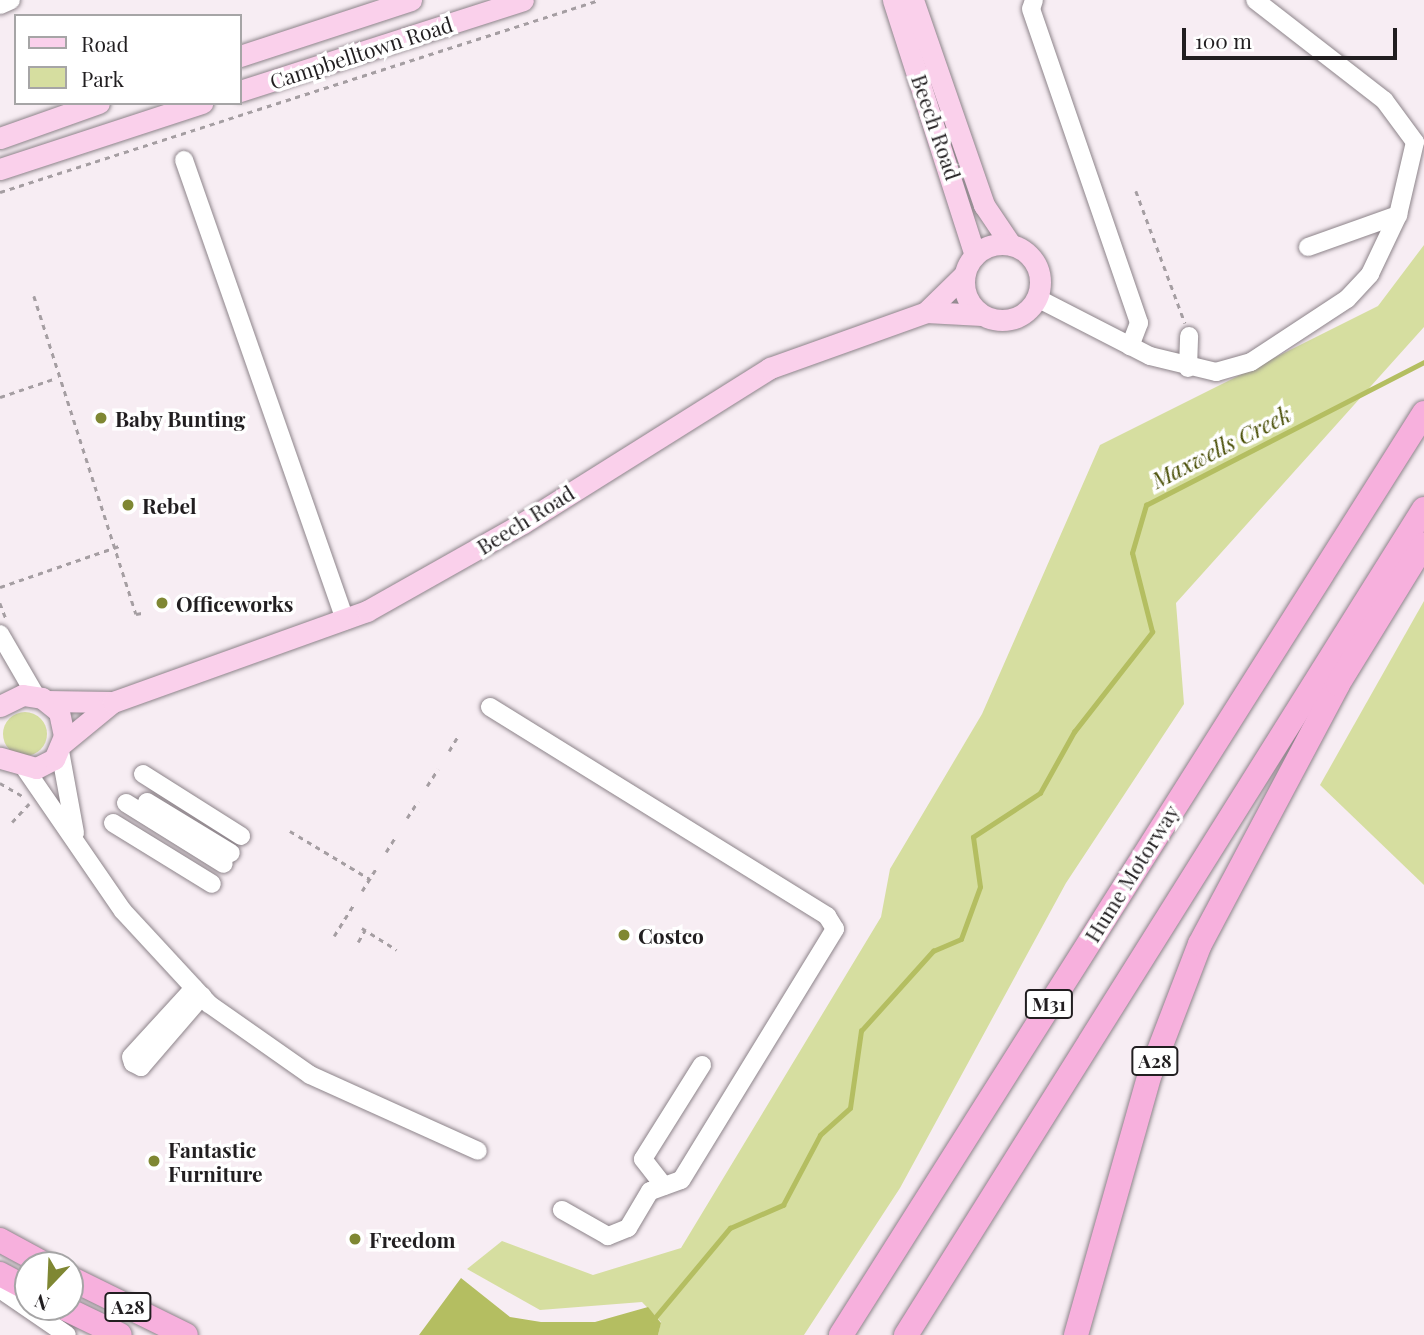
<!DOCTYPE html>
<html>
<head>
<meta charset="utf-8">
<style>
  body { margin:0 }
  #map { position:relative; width:1424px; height:1335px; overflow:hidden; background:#f7edf3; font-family:"Playfair Display",serif }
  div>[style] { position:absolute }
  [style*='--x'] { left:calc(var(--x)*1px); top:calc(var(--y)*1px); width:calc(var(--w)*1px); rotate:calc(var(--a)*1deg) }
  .green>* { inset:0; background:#d6dea0 }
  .round { border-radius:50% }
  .water>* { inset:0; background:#b4be61 }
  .stream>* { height:4.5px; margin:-2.25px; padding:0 2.25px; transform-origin:2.25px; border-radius:2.25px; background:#b4be61 }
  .path>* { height:2.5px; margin-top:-1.25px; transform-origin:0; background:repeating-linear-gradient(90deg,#a59ea2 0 5px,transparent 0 10px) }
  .roads { filter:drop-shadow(0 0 2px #8d848a) drop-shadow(0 0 2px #8d848a) }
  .minor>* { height:18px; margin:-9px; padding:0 9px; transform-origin:9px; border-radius:9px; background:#fff }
  .major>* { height:21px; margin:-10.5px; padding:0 10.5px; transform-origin:10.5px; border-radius:10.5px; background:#fad0eb }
  .major>.ring { margin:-10.5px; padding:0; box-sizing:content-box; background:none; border:21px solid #fad0eb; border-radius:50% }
  .highway>* { height:24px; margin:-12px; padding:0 12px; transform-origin:12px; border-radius:12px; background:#f7b0dd }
  .dots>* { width:19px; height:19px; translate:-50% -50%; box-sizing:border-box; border:4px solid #fff; border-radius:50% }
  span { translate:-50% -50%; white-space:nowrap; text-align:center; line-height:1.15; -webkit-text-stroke:7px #fff; paint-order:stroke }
  .shield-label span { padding:2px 5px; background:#fff; border:2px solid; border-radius:5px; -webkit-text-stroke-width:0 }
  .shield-label { font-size:19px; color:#211e20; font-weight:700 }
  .street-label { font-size:21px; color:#211e20 }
  .poi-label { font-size:21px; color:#211e20; font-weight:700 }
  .left { translate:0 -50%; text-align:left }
  .water-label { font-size:23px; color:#4a4f07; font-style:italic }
  .legend { position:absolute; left:14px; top:14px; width:228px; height:91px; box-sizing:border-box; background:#fff; border:2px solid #a6a5a6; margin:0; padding:9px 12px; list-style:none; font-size:21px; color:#211e20 }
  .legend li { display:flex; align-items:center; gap:14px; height:35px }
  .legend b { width:35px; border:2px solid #a6a5a6 }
  .north { position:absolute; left:14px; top:1251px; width:70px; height:70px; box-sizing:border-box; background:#fff; border:2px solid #a6a5a6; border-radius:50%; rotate:203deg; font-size:19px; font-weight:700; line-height:28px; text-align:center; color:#211e20 }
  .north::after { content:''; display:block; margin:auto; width:24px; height:32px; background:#7f8733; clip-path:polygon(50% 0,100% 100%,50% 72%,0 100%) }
  .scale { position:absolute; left:1182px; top:28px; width:215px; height:32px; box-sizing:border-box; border:4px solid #211e20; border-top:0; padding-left:9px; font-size:21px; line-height:24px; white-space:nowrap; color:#211e20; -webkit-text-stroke:5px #fff; paint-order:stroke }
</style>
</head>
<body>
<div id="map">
  <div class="green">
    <i style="clip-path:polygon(1424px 245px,1424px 327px,1176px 603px,1184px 704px,1066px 883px,900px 1188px,804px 1335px,658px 1335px,661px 1322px,642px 1302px,540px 1310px,467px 1269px,502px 1241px,593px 1275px,681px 1248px,881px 917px,890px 869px,982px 714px,1100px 445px,1378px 306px)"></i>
    <i style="clip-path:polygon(1424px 601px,1424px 885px,1320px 785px)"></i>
    <i class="round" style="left:3px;top:712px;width:44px;height:44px"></i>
  </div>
  <div class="water">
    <i style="clip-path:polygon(461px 1278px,510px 1317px,541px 1322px,595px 1322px,648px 1307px,661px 1323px,658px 1335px,419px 1335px)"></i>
  </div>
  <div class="stream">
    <i style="--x:653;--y:1320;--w:120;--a:-50.1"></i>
    <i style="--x:730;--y:1228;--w:58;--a:-23.5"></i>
    <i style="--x:783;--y:1205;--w:79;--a:-62.1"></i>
    <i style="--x:820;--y:1135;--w:40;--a:-42"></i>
    <i style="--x:850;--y:1108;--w:78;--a:-81.9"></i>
    <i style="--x:861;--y:1031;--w:108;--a:-48"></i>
    <i style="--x:933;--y:951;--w:30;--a:-23"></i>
    <i style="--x:961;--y:939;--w:55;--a:-69.9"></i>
    <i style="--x:980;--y:887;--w:50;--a:-98"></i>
    <i style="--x:973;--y:837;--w:80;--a:-33.3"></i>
    <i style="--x:1040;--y:793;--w:70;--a:-60.9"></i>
    <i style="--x:1074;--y:732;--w:127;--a:-52"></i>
    <i style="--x:1152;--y:632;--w:81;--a:-104.2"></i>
    <i style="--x:1132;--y:553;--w:50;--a:-73.7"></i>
    <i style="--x:1146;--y:505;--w:313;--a:-27.2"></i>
  </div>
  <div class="path">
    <i style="--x:1136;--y:191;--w:141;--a:69.6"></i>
    <i style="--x:0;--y:192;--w:629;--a:-17.77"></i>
    <i style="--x:34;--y:296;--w:334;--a:72.2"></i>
    <i style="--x:136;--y:614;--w:6;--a:-9"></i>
    <i style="--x:0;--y:397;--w:59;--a:-18.7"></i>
    <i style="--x:0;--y:587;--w:126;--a:-19"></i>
    <i style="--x:0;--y:603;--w:19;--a:69"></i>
    <i style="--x:449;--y:751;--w:17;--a:-59"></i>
    <i style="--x:0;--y:783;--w:28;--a:30"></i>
    <i style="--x:427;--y:786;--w:20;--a:-57"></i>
    <i style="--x:407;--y:818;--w:20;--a:-57"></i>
    <i style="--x:12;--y:822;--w:25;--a:-47"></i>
    <i style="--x:290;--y:831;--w:93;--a:31"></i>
    <i style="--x:386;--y:852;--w:19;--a:-58"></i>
    <i style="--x:362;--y:891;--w:28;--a:-58"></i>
    <i style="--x:362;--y:928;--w:41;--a:32.2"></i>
    <i style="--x:334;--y:936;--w:36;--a:-58"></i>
    <i style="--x:358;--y:942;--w:14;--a:-60"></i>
  </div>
  <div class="roads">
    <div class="minor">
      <i style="--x:1034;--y:0;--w:9;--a:108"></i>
      <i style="--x:1031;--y:9;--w:332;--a:71"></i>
      <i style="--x:1139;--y:323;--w:25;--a:111"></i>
      <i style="--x:0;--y:5;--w:12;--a:-24"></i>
      <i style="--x:184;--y:160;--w:488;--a:70.7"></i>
      <i style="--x:1308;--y:247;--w:96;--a:-19.6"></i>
      <i style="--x:1037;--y:298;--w:127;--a:27.2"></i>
      <i style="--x:1150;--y:356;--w:68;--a:13.6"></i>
      <i style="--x:1216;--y:372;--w:36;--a:-16"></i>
      <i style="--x:1251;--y:362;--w:115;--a:-33.3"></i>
      <i style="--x:1347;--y:299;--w:34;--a:-47"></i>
      <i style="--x:1370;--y:274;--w:65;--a:-64.6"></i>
      <i style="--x:1398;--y:215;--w:75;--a:-76.9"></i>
      <i style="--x:1415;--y:142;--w:52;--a:-126.4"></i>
      <i style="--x:1384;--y:100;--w:163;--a:-142.2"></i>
      <i style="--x:1188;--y:368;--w:32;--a:-88"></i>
      <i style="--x:0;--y:634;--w:72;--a:59.9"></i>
      <i style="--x:490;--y:707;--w:397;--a:31.8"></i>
      <i style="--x:827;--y:916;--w:15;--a:58"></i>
      <i style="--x:835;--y:929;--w:294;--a:121.5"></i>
      <i style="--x:681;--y:1180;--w:33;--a:160"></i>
      <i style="--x:650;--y:1191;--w:43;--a:120.7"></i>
      <i style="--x:628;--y:1228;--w:22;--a:158"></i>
      <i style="--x:608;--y:1236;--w:53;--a:-150.5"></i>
      <i style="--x:60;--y:751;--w:83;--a:79.6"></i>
      <i style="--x:26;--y:770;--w:171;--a:55.5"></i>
      <i style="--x:123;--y:911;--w:127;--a:47.2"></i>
      <i style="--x:209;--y:1004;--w:123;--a:35.1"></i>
      <i style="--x:310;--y:1075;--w:184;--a:24.3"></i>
      <i style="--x:143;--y:774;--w:116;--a:32.3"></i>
      <i style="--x:147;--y:802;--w:98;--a:31.3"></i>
      <i style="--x:126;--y:803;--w:115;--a:31.9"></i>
      <i style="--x:113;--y:823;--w:116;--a:31.6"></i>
      <i style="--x:194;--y:988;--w:93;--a:132.4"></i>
      <i style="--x:131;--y:1057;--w:6;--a:72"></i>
      <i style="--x:133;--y:1063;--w:9;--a:27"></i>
      <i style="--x:141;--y:1067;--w:94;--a:-49.3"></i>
      <i style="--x:664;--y:1186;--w:34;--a:-128"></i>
      <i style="--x:643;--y:1159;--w:111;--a:-57.9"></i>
      <i style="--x:0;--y:1289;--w:81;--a:34.5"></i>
    </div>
    <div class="major">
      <i style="--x:893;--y:0;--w:268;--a:72.2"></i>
      <i style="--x:913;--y:0;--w:217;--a:70.9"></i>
      <i style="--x:984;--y:205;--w:48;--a:56"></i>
      <i style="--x:240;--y:56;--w:180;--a:-18.1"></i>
      <i style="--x:240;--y:91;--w:297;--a:-17.8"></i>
      <i style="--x:0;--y:138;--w:105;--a:-19.5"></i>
      <i style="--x:0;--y:169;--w:213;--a:-18.1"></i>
      <i class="ring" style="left:964px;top:244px;width:55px;height:55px"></i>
      <i style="--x:926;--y:312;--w:54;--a:-44.3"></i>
      <i style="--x:47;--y:701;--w:64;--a:0.9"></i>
      <i style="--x:0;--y:706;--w:25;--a:-26"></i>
      <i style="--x:23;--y:695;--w:19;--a:9"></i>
      <i style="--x:42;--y:698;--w:22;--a:39"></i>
      <i style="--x:59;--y:712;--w:25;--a:78"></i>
      <i style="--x:64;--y:736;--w:25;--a:113"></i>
      <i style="--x:54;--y:759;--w:20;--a:153"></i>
      <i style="--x:36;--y:768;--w:37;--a:-164"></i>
      <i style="--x:63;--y:743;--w:65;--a:-39.4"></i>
      <i style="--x:113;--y:702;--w:270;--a:-19.7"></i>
      <i style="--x:367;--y:611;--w:179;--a:-29.4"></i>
      <i style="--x:523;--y:523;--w:292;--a:-32.1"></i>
      <i style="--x:770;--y:368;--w:166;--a:-19.7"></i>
      <i style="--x:926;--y:312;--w:56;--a:3.1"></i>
    </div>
    <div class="highway">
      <i style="--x:0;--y:1240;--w:52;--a:28.5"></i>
      <i style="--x:0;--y:1274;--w:32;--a:28"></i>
      <i style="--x:70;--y:1278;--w:129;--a:26.2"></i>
      <i style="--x:62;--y:1307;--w:64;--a:25.8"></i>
      <i style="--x:841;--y:1335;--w:1091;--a:-57.69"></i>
      <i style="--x:906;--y:1335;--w:975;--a:-57.91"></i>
      <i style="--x:1076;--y:1335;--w:271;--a:-74.2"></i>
      <i style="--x:1150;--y:1074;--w:139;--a:-69"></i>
      <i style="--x:1200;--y:944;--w:294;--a:-62"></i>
      <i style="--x:1338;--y:684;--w:164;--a:-58.4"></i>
    </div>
  </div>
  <div class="dots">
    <i style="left:101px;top:418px;background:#7f8733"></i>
    <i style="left:128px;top:505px;background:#7f8733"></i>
    <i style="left:162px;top:603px;background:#7f8733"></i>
    <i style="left:624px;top:935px;background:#7f8733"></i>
    <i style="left:154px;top:1161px;background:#7f8733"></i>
    <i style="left:355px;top:1239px;background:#7f8733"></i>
  </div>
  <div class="shield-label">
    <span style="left:1049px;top:1004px">M31</span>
    <span style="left:1155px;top:1061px">A28</span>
    <span style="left:128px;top:1307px">A28</span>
  </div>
  <div class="street-label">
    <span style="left:361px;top:52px;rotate:-18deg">Campbelltown Road</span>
    <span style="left:937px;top:127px;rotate:71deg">Beech Road</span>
    <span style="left:525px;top:519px;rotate:-32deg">Beech Road</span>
    <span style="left:1131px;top:873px;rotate:-58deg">Hume Motorway</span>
  </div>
  <div class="poi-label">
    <span class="left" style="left:115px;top:418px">Baby Bunting</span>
    <span class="left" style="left:142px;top:505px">Rebel</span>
    <span class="left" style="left:176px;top:603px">Officeworks</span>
    <span class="left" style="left:638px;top:935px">Costco</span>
    <span class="left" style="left:168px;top:1161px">Fantastic<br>Furniture</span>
    <span class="left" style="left:369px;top:1239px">Freedom</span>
  </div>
  <div class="water-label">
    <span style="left:1221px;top:447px;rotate:-27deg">Maxwells Creek</span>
  </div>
  <ul class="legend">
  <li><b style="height:9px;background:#fad0eb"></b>Road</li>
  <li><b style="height:19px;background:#d6dea0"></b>Park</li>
  </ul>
  <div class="north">N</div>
  <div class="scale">100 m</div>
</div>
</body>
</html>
